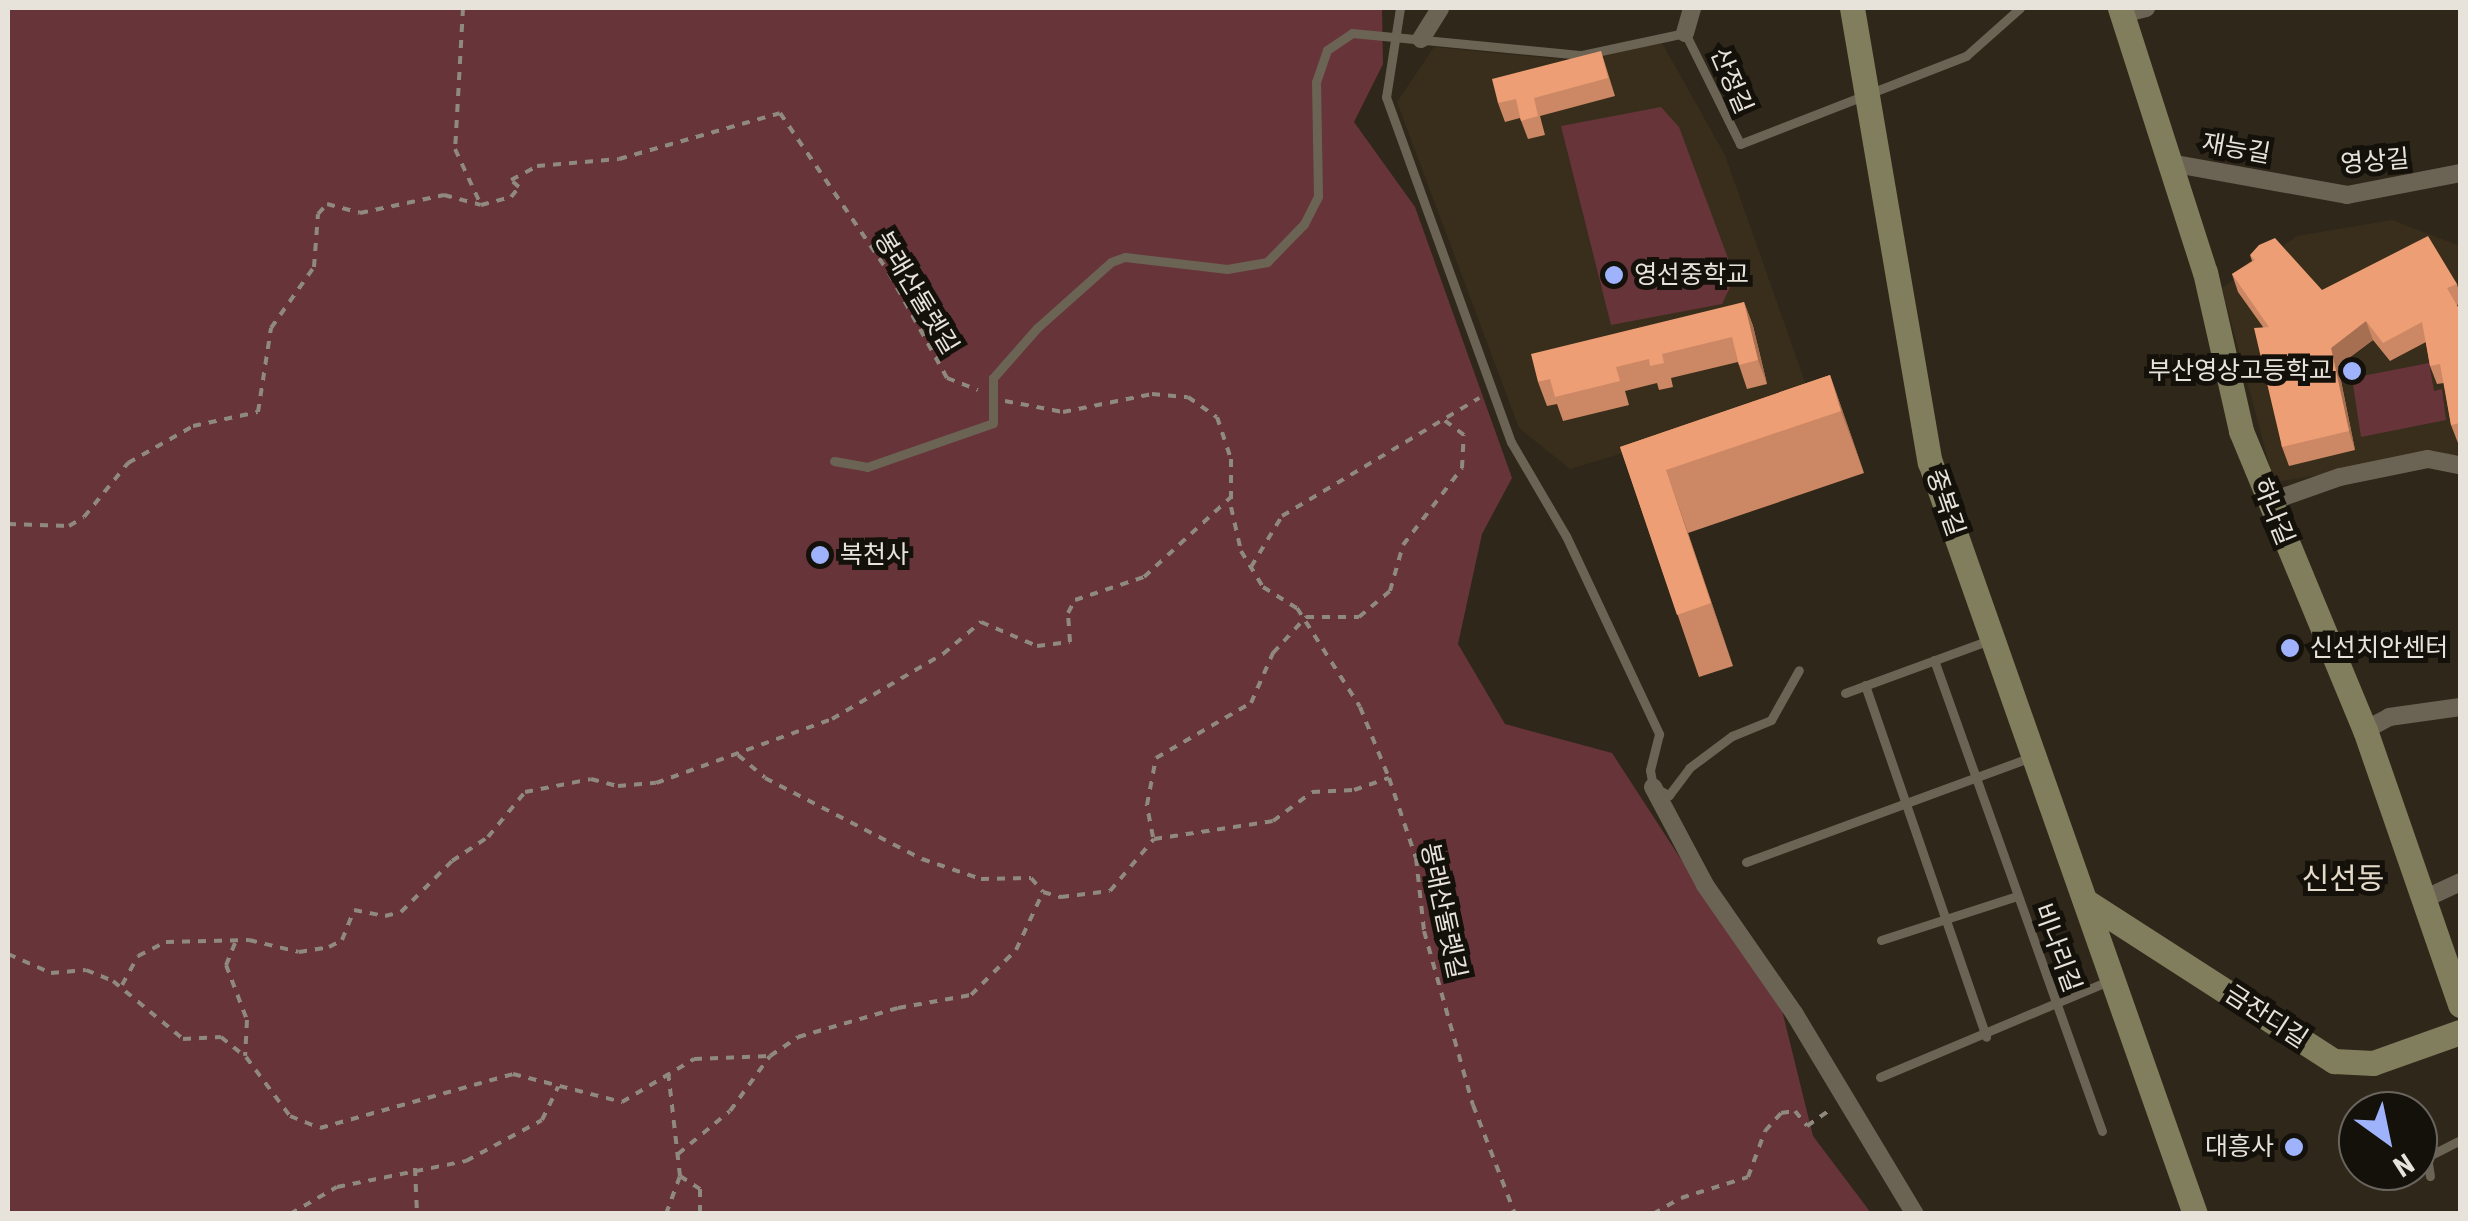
<!DOCTYPE html>
<html>
<head>
<meta charset="utf-8">
<style>
  body { margin:0 }
  #map { position:relative; width:2468px; height:1221px; overflow:hidden; background:#2f271a; font-family:"Roboto Condensed","Noto Sans KR",sans-serif }
  div>[style] { position:absolute }
  [style*='--x'] { left:calc(var(--x)*1px); top:calc(var(--y)*1px); width:calc(var(--w)*1px); rotate:calc(var(--a)*1deg) }
  .built>* { inset:0; background:#392e1b }
  .green>* { inset:0; background:#67343a }
  .path>* { height:4px; margin-top:-2px; transform-origin:0; background:repeating-linear-gradient(90deg,#8f897e 0 8px,transparent 0 16px) }
  .lane>* { height:9px; margin:-4.5px; padding:0 4.5px; transform-origin:4.5px; border-radius:4.5px; background:#6b6354 }
  .street>* { height:18px; margin:-9px; padding:0 9px; transform-origin:9px; border-radius:9px; background:#6b6354 }
  .secondary>* { height:25px; margin:-12.5px; padding:0 12.5px; transform-origin:12.5px; border-radius:12.5px; background:#807e5c }
  .wall>* { inset:0; background:#cc8864 }
  .shaded-wall>* { inset:0; background:#a66f51 }
  .building>* { inset:0; background:#ed9e74 }
  .dots>* { width:28px; height:28px; translate:-50% -50%; box-sizing:border-box; border:5px solid #14110b; border-radius:50% }
  span { translate:-50% -50%; white-space:nowrap; text-align:center; line-height:1.15; -webkit-text-stroke:10px #14110b; paint-order:stroke }
  .street-label { font-size:25px; color:#e8e3da }
  .poi-label { font-size:25px; color:#e8e3da }
  .left { translate:0 -50%; text-align:left }
  .right { translate:-100% -50%; text-align:right }
  .quarter-label { font-size:30px; color:#e4dac9 }
  .frame { position:absolute; inset:0; border:10px solid #e8e3da; pointer-events:none }
  .north { position:absolute; left:2338px; top:1091px; width:100px; height:100px; box-sizing:border-box; background:#14110b; border:2px solid #69655e; border-radius:50%; rotate:147deg; font-size:28px; font-weight:700; line-height:40px; text-align:center; color:#e8e3da }
  .north::after { content:''; display:block; margin:auto; width:35px; height:45px; background:#9fb3fd; clip-path:polygon(50% 0,100% 100%,50% 72%,0 100%) }
</style>
</head>
<body>
<div id="map">
  <div class="built">
    <i style="clip-path:polygon(1662px 43px,1725px 155px,1810px 396px,1570px 469px,1519px 428px,1397px 102px,1434px 47px,1576px 61px)"></i>
    <i style="clip-path:polygon(2392px 220px,2460px 246px,2460px 454px,2274px 482px,2222px 288px,2297px 236px)"></i>
  </div>
  <div class="green">
    <i style="clip-path:polygon(8px 8px,1382px 8px,1383px 64px,1354px 122px,1415px 207px,1512px 478px,1482px 534px,1458px 644px,1505px 724px,1612px 753px,1688px 870px,1776px 986px,1813px 1136px,1871px 1213px,8px 1213px)"></i>
    <i style="clip-path:polygon(1661px 107px,1679px 127px,1735px 277px,1722px 304px,1611px 325px,1561px 126px)"></i>
    <i style="clip-path:polygon(2429px 363px,2434px 391px,2442px 389px,2446px 420px,2361px 437px,2352px 378px)"></i>
  </div>
  <div class="path">
    <i style="--x:463;--y:8;--w:141;--a:93.2"></i>
    <i style="--x:455;--y:149;--w:62;--a:65.1"></i>
    <i style="--x:481;--y:205;--w:31;--a:-15"></i>
    <i style="--x:511;--y:197;--w:13;--a:-51"></i>
    <i style="--x:519;--y:187;--w:11;--a:-139"></i>
    <i style="--x:511;--y:180;--w:30;--a:-28"></i>
    <i style="--x:537;--y:166;--w:82;--a:-4.9"></i>
    <i style="--x:619;--y:159;--w:167;--a:-15.9"></i>
    <i style="--x:780;--y:113;--w:194;--a:55.7"></i>
    <i style="--x:889;--y:273;--w:120;--a:61.1"></i>
    <i style="--x:947;--y:378;--w:33;--a:21"></i>
    <i style="--x:1005;--y:401;--w:59;--a:10.7"></i>
    <i style="--x:1063;--y:412;--w:91;--a:-11.4"></i>
    <i style="--x:1152;--y:394;--w:36;--a:5"></i>
    <i style="--x:1188;--y:397;--w:35;--a:35"></i>
    <i style="--x:1217;--y:417;--w:44;--a:71.6"></i>
    <i style="--x:1231;--y:459;--w:48;--a:90"></i>
    <i style="--x:1231;--y:507;--w:45;--a:77.2"></i>
    <i style="--x:1241;--y:551;--w:42;--a:58.6"></i>
    <i style="--x:1263;--y:587;--w:40;--a:32"></i>
    <i style="--x:1297;--y:608;--w:117;--a:57.5"></i>
    <i style="--x:1360;--y:707;--w:77;--a:67.8"></i>
    <i style="--x:1389;--y:778;--w:84;--a:71.4"></i>
    <i style="--x:1416;--y:858;--w:73;--a:83.7"></i>
    <i style="--x:1424;--y:931;--w:181;--a:74.3"></i>
    <i style="--x:1473;--y:1105;--w:117;--a:68.9"></i>
    <i style="--x:8;--y:524;--w:61;--a:1.9"></i>
    <i style="--x:69;--y:526;--w:17;--a:-31"></i>
    <i style="--x:84;--y:517;--w:70;--a:-50.8"></i>
    <i style="--x:128;--y:463;--w:75;--a:-29.6"></i>
    <i style="--x:193;--y:426;--w:66;--a:-12.2"></i>
    <i style="--x:258;--y:412;--w:85;--a:-81.2"></i>
    <i style="--x:271;--y:328;--w:75;--a:-54.8"></i>
    <i style="--x:314;--y:267;--w:53;--a:-85.7"></i>
    <i style="--x:318;--y:214;--w:13;--a:-48"></i>
    <i style="--x:327;--y:204;--w:34;--a:15"></i>
    <i style="--x:360;--y:213;--w:86;--a:-12.1"></i>
    <i style="--x:444;--y:195;--w:38;--a:15"></i>
    <i style="--x:1251;--y:567;--w:60;--a:-58.7"></i>
    <i style="--x:1282;--y:516;--w:230;--a:-30.9"></i>
    <i style="--x:738;--y:755;--w:35;--a:40"></i>
    <i style="--x:765;--y:778;--w:177;--a:27.3"></i>
    <i style="--x:922;--y:859;--w:62;--a:18.7"></i>
    <i style="--x:981;--y:879;--w:50;--a:-1.1"></i>
    <i style="--x:1031;--y:878;--w:18;--a:49"></i>
    <i style="--x:1043;--y:892;--w:19;--a:16"></i>
    <i style="--x:1061;--y:897;--w:49;--a:-7"></i>
    <i style="--x:1110;--y:891;--w:68;--a:-49.8"></i>
    <i style="--x:1154;--y:839;--w:120;--a:-8.6"></i>
    <i style="--x:1273;--y:821;--w:49;--a:-36.6"></i>
    <i style="--x:1312;--y:792;--w:42;--a:-2.7"></i>
    <i style="--x:1354;--y:790;--w:37;--a:-19"></i>
    <i style="--x:1153;--y:837;--w:33;--a:-101"></i>
    <i style="--x:1147;--y:805;--w:48;--a:-79.2"></i>
    <i style="--x:1156;--y:758;--w:110;--a:-30.1"></i>
    <i style="--x:1251;--y:703;--w:55;--a:-66.3"></i>
    <i style="--x:1273;--y:653;--w:49;--a:-47.5"></i>
    <i style="--x:1306;--y:617;--w:53;--a:0"></i>
    <i style="--x:1359;--y:617;--w:40;--a:-40"></i>
    <i style="--x:1390;--y:591;--w:48;--a:-74.2"></i>
    <i style="--x:1403;--y:545;--w:97;--a:-52.5"></i>
    <i style="--x:1462;--y:468;--w:33;--a:-87"></i>
    <i style="--x:1464;--y:435;--w:26;--a:-143"></i>
    <i style="--x:235;--y:943;--w:24;--a:112"></i>
    <i style="--x:226;--y:965;--w:59;--a:69.1"></i>
    <i style="--x:247;--y:1020;--w:36;--a:93"></i>
    <i style="--x:8;--y:954;--w:47;--a:23.8"></i>
    <i style="--x:51;--y:973;--w:35;--a:-5"></i>
    <i style="--x:86;--y:970;--w:29;--a:22"></i>
    <i style="--x:113;--y:981;--w:91;--a:39.6"></i>
    <i style="--x:183;--y:1039;--w:38;--a:-3"></i>
    <i style="--x:221;--y:1037;--w:32;--a:39"></i>
    <i style="--x:246;--y:1057;--w:74;--a:53.3"></i>
    <i style="--x:290;--y:1116;--w:32;--a:22"></i>
    <i style="--x:320;--y:1128;--w:200;--a:-15.6"></i>
    <i style="--x:513;--y:1074;--w:113;--a:14.4"></i>
    <i style="--x:622;--y:1102;--w:84;--a:-30.8"></i>
    <i style="--x:694;--y:1059;--w:76;--a:-2.3"></i>
    <i style="--x:122;--y:985;--w:33;--a:-61"></i>
    <i style="--x:138;--y:956;--w:31;--a:-27"></i>
    <i style="--x:166;--y:942;--w:83;--a:-1.4"></i>
    <i style="--x:249;--y:940;--w:51;--a:13.5"></i>
    <i style="--x:299;--y:952;--w:30;--a:-9"></i>
    <i style="--x:329;--y:947;--w:15;--a:-28"></i>
    <i style="--x:342;--y:940;--w:32;--a:-68"></i>
    <i style="--x:354;--y:910;--w:32;--a:11"></i>
    <i style="--x:385;--y:916;--w:16;--a:-14"></i>
    <i style="--x:401;--y:912;--w:72;--a:-45"></i>
    <i style="--x:452;--y:861;--w:43;--a:-33.7"></i>
    <i style="--x:488;--y:837;--w:58;--a:-50.6"></i>
    <i style="--x:525;--y:792;--w:67;--a:-11.1"></i>
    <i style="--x:591;--y:779;--w:28;--a:15"></i>
    <i style="--x:618;--y:786;--w:38;--a:-5"></i>
    <i style="--x:656;--y:783;--w:187;--a:-20"></i>
    <i style="--x:832;--y:719;--w:129;--a:-30.4"></i>
    <i style="--x:943;--y:654;--w:50;--a:-40.1"></i>
    <i style="--x:981;--y:622;--w:61;--a:23.2"></i>
    <i style="--x:1037;--y:646;--w:33;--a:-7"></i>
    <i style="--x:1070;--y:642;--w:29;--a:-94"></i>
    <i style="--x:1068;--y:613;--w:15;--a:-62"></i>
    <i style="--x:1075;--y:600;--w:73;--a:-18.4"></i>
    <i style="--x:1144;--y:577;--w:118;--a:-42.6"></i>
    <i style="--x:678;--y:1154;--w:67;--a:-39.6"></i>
    <i style="--x:730;--y:1111;--w:68;--a:-54"></i>
    <i style="--x:770;--y:1056;--w:34;--a:-34"></i>
    <i style="--x:798;--y:1037;--w:104;--a:-16.2"></i>
    <i style="--x:898;--y:1008;--w:74;--a:-10.1"></i>
    <i style="--x:971;--y:995;--w:64;--a:-45"></i>
    <i style="--x:1016;--y:950;--w:64;--a:-65"></i>
    <i style="--x:415;--y:1168;--w:46;--a:87.5"></i>
    <i style="--x:680;--y:1176;--w:24;--a:33"></i>
    <i style="--x:700;--y:1189;--w:25;--a:90"></i>
    <i style="--x:290;--y:1214;--w:54;--a:-29.9"></i>
    <i style="--x:337;--y:1187;--w:132;--a:-11.4"></i>
    <i style="--x:466;--y:1161;--w:86;--a:-28.3"></i>
    <i style="--x:542;--y:1120;--w:37;--a:-64"></i>
    <i style="--x:666;--y:1214;--w:40;--a:-69.8"></i>
    <i style="--x:680;--y:1176;--w:106;--a:-96.5"></i>
    <i style="--x:1653;--y:1214;--w:32;--a:-30"></i>
    <i style="--x:1681;--y:1198;--w:70;--a:-17.4"></i>
    <i style="--x:1748;--y:1177;--w:49;--a:-69.7"></i>
    <i style="--x:1765;--y:1131;--w:24;--a:-48"></i>
    <i style="--x:1781;--y:1113;--w:14;--a:-8"></i>
    <i style="--x:1795;--y:1111;--w:19;--a:51"></i>
    <i style="--x:1807;--y:1126;--w:28;--a:-35"></i>
  </div>
  <div class="lane">
    <i style="--x:1400;--y:8;--w:90;--a:98.9"></i>
    <i style="--x:1386;--y:97;--w:367;--a:70.1"></i>
    <i style="--x:1511;--y:442;--w:109;--a:59.7"></i>
    <i style="--x:1566;--y:536;--w:219;--a:64.8"></i>
    <i style="--x:1659;--y:734;--w:37;--a:104"></i>
    <i style="--x:1650;--y:770;--w:17;--a:80"></i>
    <i style="--x:1653;--y:787;--w:18;--a:27"></i>
    <i style="--x:1669;--y:795;--w:34;--a:-53"></i>
    <i style="--x:1689;--y:768;--w:54;--a:-36.7"></i>
    <i style="--x:1732;--y:736;--w:42;--a:-22.3"></i>
    <i style="--x:1771;--y:720;--w:57;--a:-60.8"></i>
    <i style="--x:834;--y:461;--w:34;--a:10"></i>
    <i style="--x:867;--y:467;--w:133;--a:-19.2"></i>
    <i style="--x:993;--y:423;--w:45;--a:-90"></i>
    <i style="--x:993;--y:378;--w:67;--a:-48.7"></i>
    <i style="--x:1037;--y:328;--w:99;--a:-41.7"></i>
    <i style="--x:1111;--y:262;--w:15;--a:-20"></i>
    <i style="--x:1125;--y:257;--w:103;--a:6.7"></i>
    <i style="--x:1227;--y:269;--w:41;--a:-9.9"></i>
    <i style="--x:1267;--y:262;--w:53;--a:-45.8"></i>
    <i style="--x:1304;--y:224;--w:31;--a:-63"></i>
    <i style="--x:1318;--y:196;--w:114;--a:-91"></i>
    <i style="--x:1316;--y:82;--w:34;--a:-71"></i>
    <i style="--x:1327;--y:50;--w:30;--a:-34"></i>
    <i style="--x:1352;--y:33;--w:231;--a:5.5"></i>
    <i style="--x:1582;--y:55;--w:105;--a:-12.1"></i>
    <i style="--x:1685;--y:33;--w:124;--a:63.6"></i>
    <i style="--x:1740;--y:144;--w:243;--a:-21.3"></i>
    <i style="--x:1966;--y:56;--w:72;--a:-41.6"></i>
    <i style="--x:1934;--y:660;--w:500;--a:70.37"></i>
    <i style="--x:1865;--y:685;--w:372;--a:71"></i>
    <i style="--x:1845;--y:693;--w:154;--a:-20.1"></i>
    <i style="--x:1746;--y:862;--w:305;--a:-20.2"></i>
    <i style="--x:1881;--y:940;--w:143;--a:-17.9"></i>
    <i style="--x:1880;--y:1077;--w:251;--a:-22.8"></i>
    <i style="--x:2430;--y:1176;--w:19;--a:-99"></i>
    <i style="--x:2427;--y:1157;--w:37;--a:-27"></i>
  </div>
  <div class="street">
    <i style="--x:2122;--y:14;--w:25;--a:-14"></i>
    <i style="--x:1685;--y:33;--w:26;--a:-74"></i>
    <i style="--x:1421;--y:39;--w:36;--a:-58"></i>
    <i style="--x:2170;--y:163;--w:180;--a:10.2"></i>
    <i style="--x:2347;--y:195;--w:115;--a:-11"></i>
    <i style="--x:2269;--y:502;--w:75;--a:-19.4"></i>
    <i style="--x:2340;--y:477;--w:90;--a:-11.6"></i>
    <i style="--x:2428;--y:459;--w:33;--a:11"></i>
    <i style="--x:2365;--y:730;--w:27;--a:-28"></i>
    <i style="--x:2389;--y:717;--w:72;--a:-8"></i>
    <i style="--x:1653;--y:787;--w:111;--a:62"></i>
    <i style="--x:1705;--y:885;--w:156;--a:55.2"></i>
    <i style="--x:1794;--y:1013;--w:235;--a:59"></i>
    <i style="--x:2424;--y:899;--w:40;--a:-25"></i>
  </div>
  <div class="secondary">
    <i style="--x:1852;--y:8;--w:461;--a:80.3"></i>
    <i style="--x:1930;--y:462;--w:797;--a:70.59"></i>
    <i style="--x:2120;--y:8;--w:277;--a:72.2"></i>
    <i style="--x:2205;--y:272;--w:163;--a:77.2"></i>
    <i style="--x:2241;--y:431;--w:324;--a:67.5"></i>
    <i style="--x:2365;--y:730;--w:291;--a:70.9"></i>
    <i style="--x:2087;--y:902;--w:294;--a:32.8"></i>
    <i style="--x:2334;--y:1061;--w:39;--a:3"></i>
    <i style="--x:2373;--y:1063;--w:92;--a:-19.6"></i>
  </div>
  <div class="wall">
    <i style="clip-path:polygon(1601px 51px,1615px 96px,1540px 116px,1545px 135px,1528px 139px,1520px 118px,1505px 122px,1498px 103px)"></i>
    <i style="clip-path:polygon(2250px 255px,2322px 290px,2457px 284px,2460px 295px,2460px 304px,2457px 305px,2460px 311px,2460px 442px,2458px 443px,2451px 425px,2444px 383px,2437px 384px,2430px 366px,2426px 342px,2390px 361px,2373px 340px,2338px 366px,2355px 450px,2289px 466px,2282px 447px,2263px 327px,2238px 292px,2232px 274px,2252px 261px)"></i>
    <i style="clip-path:polygon(1744px 302px,1753px 326px,1767px 384px,1747px 389px,1738px 362px,1671px 378px,1673px 387px,1659px 390px,1657px 383px,1625px 391px,1629px 405px,1563px 421px,1557px 404px,1547px 406px,1538px 382px)"></i>
    <i style="clip-path:polygon(1830px 375px,1864px 473px,1688px 533px,1733px 666px,1699px 677px,1620px 447px)"></i>
  </div>
  <div class="shaded-wall">
    <i style="clip-path:polygon(1744px 302px,1753px 326px,1767px 384px,1758px 360px)"></i>
    <i style="clip-path:polygon(2366px 321px,2373px 340px,2338px 366px,2355px 450px,2349px 431px,2331px 348px)"></i>
    <i style="clip-path:polygon(1830px 375px,1852px 438px,1864px 473px,1841px 411px)"></i>
    <i style="clip-path:polygon(1666px 470px,1688px 533px,1733px 666px,1711px 603px)"></i>
  </div>
  <div class="building">
    <i style="clip-path:polygon(1601px 51px,1608px 78px,1534px 98px,1538px 116px,1521px 121px,1516px 99px,1498px 103px,1492px 79px)"></i>
    <i style="clip-path:polygon(2428px 236px,2457px 284px,2447px 288px,2460px 311px,2460px 423px,2451px 425px,2440px 364px,2430px 366px,2422px 322px,2383px 343px,2366px 321px,2331px 348px,2349px 431px,2282px 447px,2254px 328px,2269px 327px,2232px 274px,2255px 260px,2250px 255px,2259px 245px,2275px 238px,2322px 290px)"></i>
    <i style="clip-path:polygon(1744px 302px,1758px 360px,1739px 365px,1732px 337px,1662px 354px,1664px 363px,1650px 366px,1649px 359px,1616px 367px,1620px 381px,1555px 397px,1550px 379px,1538px 382px,1531px 354px)"></i>
    <i style="clip-path:polygon(1830px 375px,1841px 411px,1666px 470px,1711px 603px,1677px 615px,1620px 447px)"></i>
  </div>
  <div class="dots">
    <i style="left:1614px;top:275px;background:#9fb3fd"></i>
    <i style="left:2352px;top:371px;background:#9fb3fd"></i>
    <i style="left:820px;top:555px;background:#9fb3fd"></i>
    <i style="left:2290px;top:648px;background:#9fb3fd"></i>
    <i style="left:2294px;top:1147px;background:#9fb3fd"></i>
  </div>
  <div class="street-label">
    <span style="left:1731px;top:81px;rotate:67deg">산정길</span>
    <span style="left:2236px;top:149px;rotate:10deg">재능길</span>
    <span style="left:2375px;top:162px;rotate:-5deg">영상길</span>
    <span style="left:916px;top:293px;rotate:59deg">봉래산둘렛길</span>
    <span style="left:1945px;top:503px;rotate:71deg">중복길</span>
    <span style="left:2273px;top:512px;rotate:68deg">하나길</span>
    <span style="left:1443px;top:911px;rotate:78deg">봉래산둘렛길</span>
    <span style="left:2057px;top:948px;rotate:70deg">비나리길</span>
    <span style="left:2266px;top:1017px;rotate:33deg">금잔디길</span>
  </div>
  <div class="poi-label">
    <span class="left" style="left:1634px;top:275px">영선중학교</span>
    <span class="right" style="left:2332px;top:371px">부산영상고등학교</span>
    <span class="left" style="left:840px;top:555px">복천사</span>
    <span class="left" style="left:2310px;top:648px">신선치안센터</span>
    <span class="right" style="left:2274px;top:1147px">대흥사</span>
  </div>
  <div class="quarter-label">
    <span style="left:2343px;top:879px">신선동</span>
  </div>
  <div class="frame"></div>
  <div class="north">N</div>
</div>
</body>
</html>
